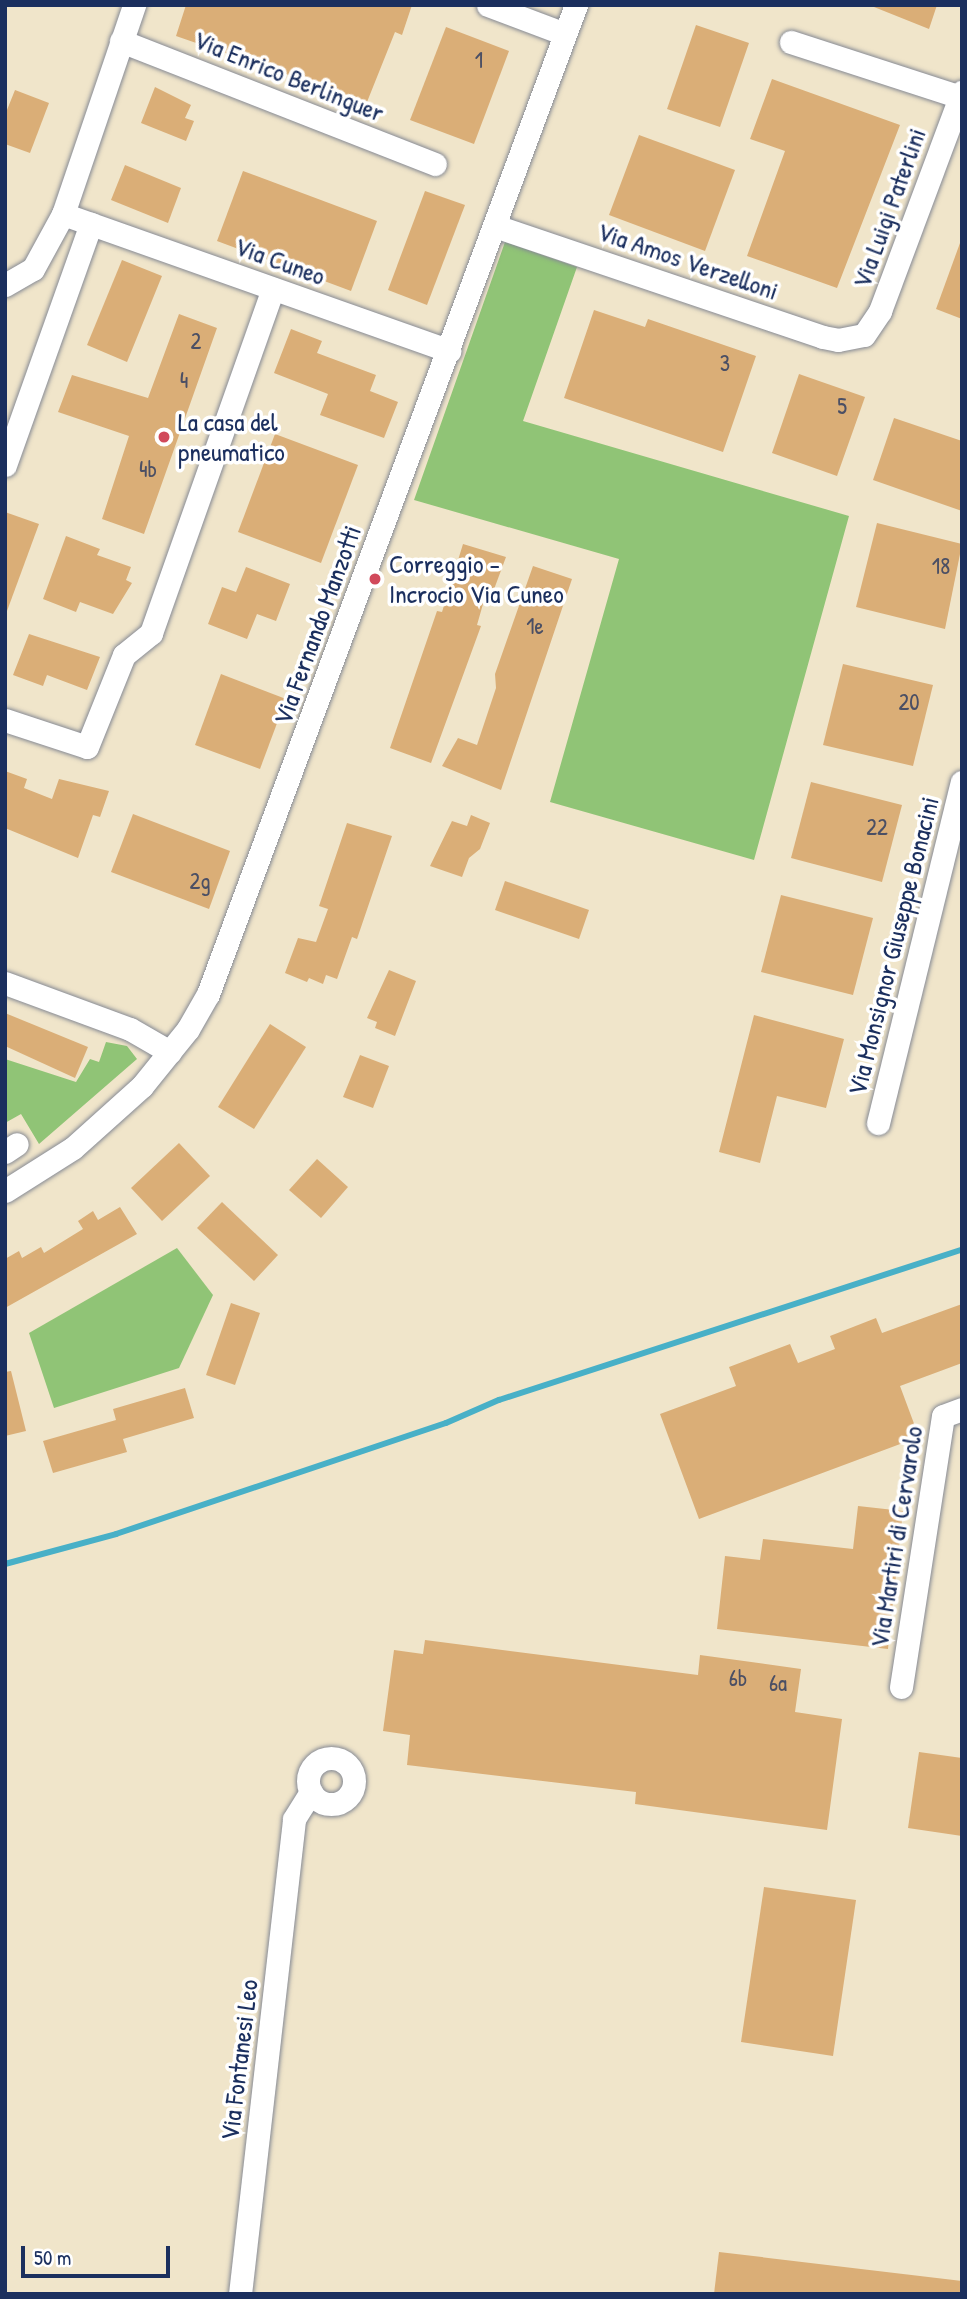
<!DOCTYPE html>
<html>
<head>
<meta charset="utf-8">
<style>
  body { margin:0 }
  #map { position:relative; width:967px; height:2299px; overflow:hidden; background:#f0e5ca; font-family:"Patrick Hand",sans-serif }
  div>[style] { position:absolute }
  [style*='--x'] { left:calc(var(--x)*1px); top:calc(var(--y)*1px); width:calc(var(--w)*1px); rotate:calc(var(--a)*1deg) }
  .green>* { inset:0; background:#90c476 }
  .stream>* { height:6px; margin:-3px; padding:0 3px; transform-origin:3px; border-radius:3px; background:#48b0c7 }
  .building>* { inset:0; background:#daae77 }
  .roads { filter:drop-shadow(0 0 2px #868a94) drop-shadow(0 0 2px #868a94) }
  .minor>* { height:23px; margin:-11.5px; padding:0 11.5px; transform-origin:11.5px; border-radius:11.5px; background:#fff }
  .minor>.ring { margin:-11.5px; padding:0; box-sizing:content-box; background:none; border:23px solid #fff; border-radius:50% }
  .dots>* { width:19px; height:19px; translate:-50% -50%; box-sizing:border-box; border:4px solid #fff; border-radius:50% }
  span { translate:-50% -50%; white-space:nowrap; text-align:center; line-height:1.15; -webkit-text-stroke:7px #fff; paint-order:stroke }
  .number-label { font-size:23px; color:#4b4f64 }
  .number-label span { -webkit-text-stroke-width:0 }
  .street-label { font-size:26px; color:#1b2f5e }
  .poi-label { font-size:26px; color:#1b2f5e }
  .left { translate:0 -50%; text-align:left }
  .frame { position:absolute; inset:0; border:7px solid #1b2f5e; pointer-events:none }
  .scale { position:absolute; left:21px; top:2246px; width:149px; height:32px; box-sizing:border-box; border:4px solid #1b2f5e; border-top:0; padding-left:9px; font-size:21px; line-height:24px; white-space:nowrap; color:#1b2f5e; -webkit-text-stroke:5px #fff; paint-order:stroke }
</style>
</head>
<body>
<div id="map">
  <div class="green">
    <i style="clip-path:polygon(505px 242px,577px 267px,523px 421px,849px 516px,754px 860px,550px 802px,619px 559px,414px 500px)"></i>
    <i style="clip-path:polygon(106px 1042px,127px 1046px,137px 1059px,39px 1144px,21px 1114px,5px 1123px,5px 1059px,76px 1082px,90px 1059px,99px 1062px)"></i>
    <i style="clip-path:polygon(177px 1248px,213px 1295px,179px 1368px,54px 1408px,29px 1333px)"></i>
  </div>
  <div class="stream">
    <i style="--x:5;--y:1564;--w:115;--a:-15.1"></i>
    <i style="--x:116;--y:1534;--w:348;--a:-18.6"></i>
    <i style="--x:446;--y:1423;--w:58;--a:-23.5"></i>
    <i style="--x:499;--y:1400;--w:487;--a:-18"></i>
  </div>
  <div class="building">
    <i style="clip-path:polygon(186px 5px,412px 5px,402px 35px,395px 32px,367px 102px,176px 36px)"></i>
    <i style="clip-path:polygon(869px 5px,937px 5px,929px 29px)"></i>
    <i style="clip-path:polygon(696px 25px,749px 43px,720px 127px,667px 109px)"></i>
    <i style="clip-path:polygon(446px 27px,509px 51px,474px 144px,410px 120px)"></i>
    <i style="clip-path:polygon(772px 79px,900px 125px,837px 288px,747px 256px,785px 151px,750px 139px)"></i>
    <i style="clip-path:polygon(155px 87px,191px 105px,185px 118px,194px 121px,186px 141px,141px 123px)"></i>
    <i style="clip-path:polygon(15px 90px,49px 103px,30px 153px,5px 144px,5px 115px)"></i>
    <i style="clip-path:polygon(639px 135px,735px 170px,705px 251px,609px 215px)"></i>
    <i style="clip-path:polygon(125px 165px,181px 188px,168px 223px,111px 200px)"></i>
    <i style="clip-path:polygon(243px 171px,377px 221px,351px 291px,217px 241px)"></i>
    <i style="clip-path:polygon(425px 191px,465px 205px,427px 305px,388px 290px)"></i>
    <i style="clip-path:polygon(960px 243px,962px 243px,962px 319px,936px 309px)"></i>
    <i style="clip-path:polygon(122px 260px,162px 276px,127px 362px,87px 345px)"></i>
    <i style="clip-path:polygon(594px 310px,645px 327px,648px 319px,756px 356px,723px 452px,564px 398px)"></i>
    <i style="clip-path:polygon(179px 314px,217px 328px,144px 534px,102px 519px,129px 436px,58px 412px,72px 375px,148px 398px)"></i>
    <i style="clip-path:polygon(291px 329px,322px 341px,317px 353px,376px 375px,370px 391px,398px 402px,384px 438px,320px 415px,328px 394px,274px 373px)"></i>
    <i style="clip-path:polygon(799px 374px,865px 397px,837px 476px,772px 453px)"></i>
    <i style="clip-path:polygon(894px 418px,962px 441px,962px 511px,873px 480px)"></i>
    <i style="clip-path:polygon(275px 434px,358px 465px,321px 563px,238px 532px)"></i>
    <i style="clip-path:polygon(5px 512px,39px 524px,7px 611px,5px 610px)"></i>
    <i style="clip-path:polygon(877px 523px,962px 544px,945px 629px,856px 607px)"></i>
    <i style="clip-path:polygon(66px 536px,100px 549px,97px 555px,131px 567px,126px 580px,132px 583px,113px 614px,80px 602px,76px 612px,43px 599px)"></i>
    <i style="clip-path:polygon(463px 544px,506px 557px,493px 592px,487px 590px,477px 625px,481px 626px,431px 763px,390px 748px,437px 611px,442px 612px)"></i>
    <i style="clip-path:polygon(533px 566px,572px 579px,501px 790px,442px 766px,458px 738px,477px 745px,496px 688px,495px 674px)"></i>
    <i style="clip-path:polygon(246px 567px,290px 584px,276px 621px,257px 614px,247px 639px,208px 624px,222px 587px,236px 592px)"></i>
    <i style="clip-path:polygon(29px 634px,100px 657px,87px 690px,47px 675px,43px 686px,13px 675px)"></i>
    <i style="clip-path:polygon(843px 664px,933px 685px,913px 766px,823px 745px)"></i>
    <i style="clip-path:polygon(221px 674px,286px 699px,260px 769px,195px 745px)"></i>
    <i style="clip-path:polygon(5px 771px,27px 779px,24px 788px,52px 799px,59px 779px,109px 791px,100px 817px,93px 815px,78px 858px,5px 828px)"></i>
    <i style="clip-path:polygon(811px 782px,902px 805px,882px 882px,791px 858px)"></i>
    <i style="clip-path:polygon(133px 814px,230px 851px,209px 909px,111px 872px)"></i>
    <i style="clip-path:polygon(471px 815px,490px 823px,480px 849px,469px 858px,462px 877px,430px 866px,452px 821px,467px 826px)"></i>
    <i style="clip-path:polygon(347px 823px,392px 836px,357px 939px,352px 937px,337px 979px,326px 975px,323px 984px,309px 978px,307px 982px,285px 973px,298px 938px,316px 942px,328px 909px,319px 906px)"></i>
    <i style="clip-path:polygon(505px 881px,589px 910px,579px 939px,495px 910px)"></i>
    <i style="clip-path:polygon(781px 895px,873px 918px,853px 995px,761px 972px)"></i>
    <i style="clip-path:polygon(389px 970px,416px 981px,395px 1036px,375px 1028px,377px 1022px,367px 1018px)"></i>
    <i style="clip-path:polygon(5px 1013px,88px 1047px,75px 1078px,5px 1046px)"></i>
    <i style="clip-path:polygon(754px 1015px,844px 1039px,826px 1108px,777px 1096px,760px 1163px,719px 1152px)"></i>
    <i style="clip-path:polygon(270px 1024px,306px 1047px,254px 1129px,218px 1107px)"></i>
    <i style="clip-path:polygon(360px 1055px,389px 1066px,373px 1108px,343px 1097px)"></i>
    <i style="clip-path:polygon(179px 1143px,210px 1176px,162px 1221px,131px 1188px)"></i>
    <i style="clip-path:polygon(317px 1159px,348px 1187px,321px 1218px,289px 1190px)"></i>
    <i style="clip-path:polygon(222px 1202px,278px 1255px,254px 1281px,197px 1228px)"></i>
    <i style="clip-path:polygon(120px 1207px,137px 1234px,5px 1308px,5px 1259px,19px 1251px,22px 1258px,41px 1247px,44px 1253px,83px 1229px,78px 1221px,93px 1211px,98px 1220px)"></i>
    <i style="clip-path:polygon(231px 1303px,260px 1313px,235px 1385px,206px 1375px)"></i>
    <i style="clip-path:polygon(962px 1304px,962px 1363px,900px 1386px,919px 1437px,699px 1519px,660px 1414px,736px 1386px,729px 1367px,790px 1344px,798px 1363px,835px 1349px,830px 1336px,876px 1318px,882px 1333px)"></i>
    <i style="clip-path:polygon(11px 1371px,26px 1431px,5px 1436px,5px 1372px)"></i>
    <i style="clip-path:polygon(185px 1388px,194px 1418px,123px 1439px,127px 1452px,53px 1473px,43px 1441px,116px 1420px,113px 1409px)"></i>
    <i style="clip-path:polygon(858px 1506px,903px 1511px,888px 1649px,717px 1629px,725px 1556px,760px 1560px,763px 1539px,853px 1549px)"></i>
    <i style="clip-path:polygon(425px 1640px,698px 1675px,700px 1655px,801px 1669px,795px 1712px,842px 1719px,827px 1830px,635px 1804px,636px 1792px,407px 1765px,410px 1735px,383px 1731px,394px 1650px,423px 1654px)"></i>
    <i style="clip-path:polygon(919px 1752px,962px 1758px,962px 1836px,908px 1828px)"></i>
    <i style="clip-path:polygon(764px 1887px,856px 1900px,833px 2056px,741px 2042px)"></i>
    <i style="clip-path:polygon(719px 2252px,962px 2281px,962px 2294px,714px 2294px)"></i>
  </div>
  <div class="roads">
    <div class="minor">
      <i style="--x:488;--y:5;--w:82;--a:20.6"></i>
      <i style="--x:121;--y:41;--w:337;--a:21.4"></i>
      <i style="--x:791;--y:42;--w:178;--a:18"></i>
      <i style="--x:63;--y:214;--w:410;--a:19.5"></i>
      <i style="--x:495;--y:226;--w:346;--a:18.7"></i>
      <i style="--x:823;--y:337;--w:15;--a:11"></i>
      <i style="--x:838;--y:340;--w:26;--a:-11"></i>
      <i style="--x:864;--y:335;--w:29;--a:-56"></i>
      <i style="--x:880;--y:311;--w:234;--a:-69.5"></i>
      <i style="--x:5;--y:285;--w:32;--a:-30"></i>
      <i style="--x:33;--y:269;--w:63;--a:-61.4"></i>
      <i style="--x:63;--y:214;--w:221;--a:-71.2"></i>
      <i style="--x:5;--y:465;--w:256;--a:-70.4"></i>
      <i style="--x:5;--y:720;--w:86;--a:18.2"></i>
      <i style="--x:87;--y:747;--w:99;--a:-68.1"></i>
      <i style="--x:124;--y:655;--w:35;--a:-39"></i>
      <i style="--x:151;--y:633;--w:365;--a:-70.5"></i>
      <i style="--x:5;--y:983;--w:133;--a:20.2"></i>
      <i style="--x:130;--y:1029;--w:46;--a:29.9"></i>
      <i style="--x:878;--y:1123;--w:351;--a:-76.2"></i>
      <i style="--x:5;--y:1152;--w:14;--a:-34"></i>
      <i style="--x:5;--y:1191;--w:80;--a:-32.3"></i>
      <i style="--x:73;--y:1148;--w:93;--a:-41.9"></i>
      <i style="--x:142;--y:1086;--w:73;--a:-51.1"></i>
      <i style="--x:188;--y:1029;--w:40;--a:-60.3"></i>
      <i style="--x:208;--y:994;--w:1055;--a:-69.59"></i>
      <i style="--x:901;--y:1687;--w:274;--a:-81.2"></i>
      <i style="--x:943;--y:1416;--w:20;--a:-20"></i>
      <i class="ring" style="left:308px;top:1758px;width:23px;height:23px"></i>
      <i style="--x:240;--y:2294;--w:478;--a:-83.5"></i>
      <i style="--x:294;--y:1819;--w:32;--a:-58"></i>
    </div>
  </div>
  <div class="dots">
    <i style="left:164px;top:437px;background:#d1495b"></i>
    <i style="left:375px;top:579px;background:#d1495b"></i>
  </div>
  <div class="number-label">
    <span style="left:479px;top:60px">1</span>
    <span style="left:196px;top:341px">2</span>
    <span style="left:725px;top:363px">3</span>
    <span style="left:184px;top:380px">4</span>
    <span style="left:842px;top:406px">5</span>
    <span style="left:148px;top:469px">4b</span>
    <span style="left:941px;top:566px">18</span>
    <span style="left:535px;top:626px">1e</span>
    <span style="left:909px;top:702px">20</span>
    <span style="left:877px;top:827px">22</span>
    <span style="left:200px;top:881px">2g</span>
    <span style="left:738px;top:1678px">6b</span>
    <span style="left:778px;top:1683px">6a</span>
  </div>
  <div class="street-label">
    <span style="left:289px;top:76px;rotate:22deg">Via Enrico Berlinguer</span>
    <span style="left:889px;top:208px;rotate:-70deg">Via Luigi Paterlini</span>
    <span style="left:280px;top:261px;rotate:20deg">Via Cuneo</span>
    <span style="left:688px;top:261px;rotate:19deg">Via Amos Verzelloni</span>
    <span style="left:317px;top:625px;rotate:-70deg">Via Fernando Manzotti</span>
    <span style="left:893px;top:946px;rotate:-76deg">Via Monsignor Giuseppe Bonacini</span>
    <span style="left:896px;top:1537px;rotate:-81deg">Via Martiri di Cervarolo</span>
    <span style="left:239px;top:2060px;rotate:-83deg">Via Fontanesi Leo</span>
  </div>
  <div class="poi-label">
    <span class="left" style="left:178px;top:437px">La casa del<br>pneumatico</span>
    <span class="left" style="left:389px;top:579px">Correggio -<br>Incrocio Via Cuneo</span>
  </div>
  <div class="frame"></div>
  <div class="scale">50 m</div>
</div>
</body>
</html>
